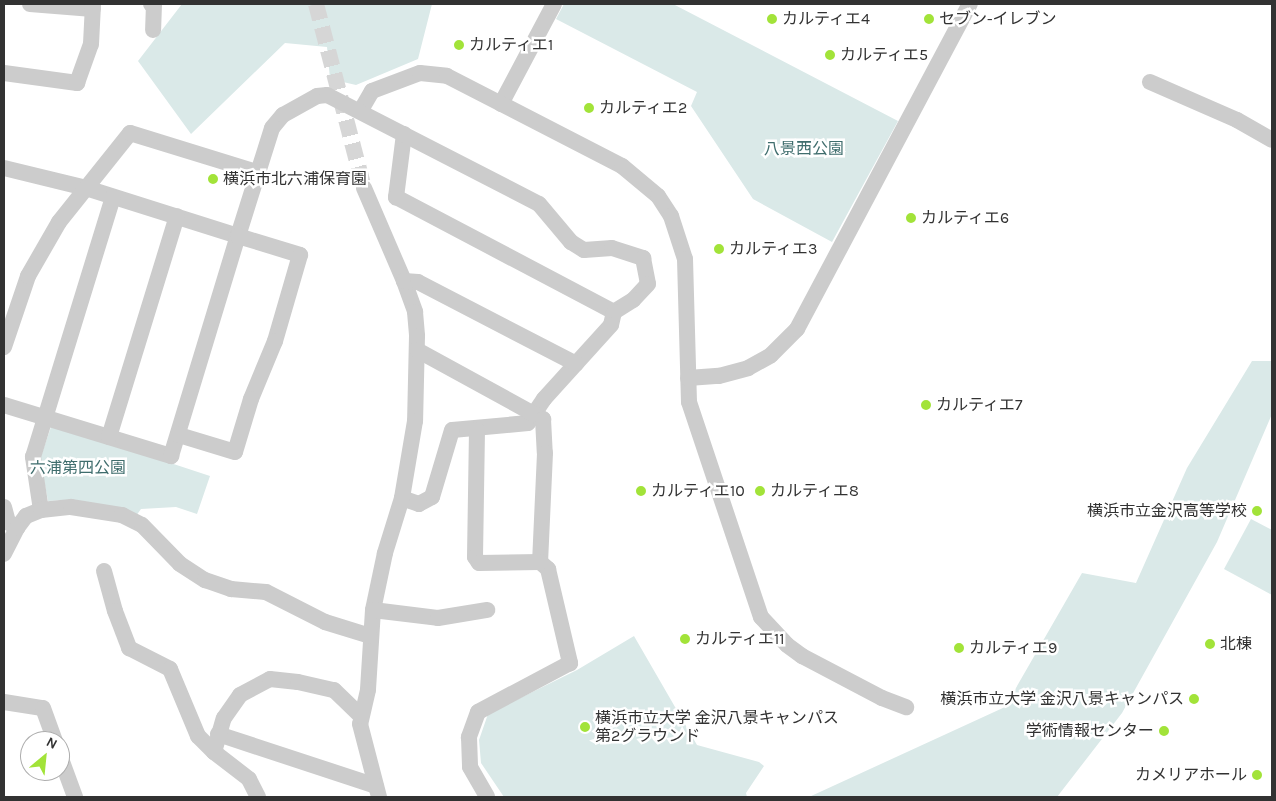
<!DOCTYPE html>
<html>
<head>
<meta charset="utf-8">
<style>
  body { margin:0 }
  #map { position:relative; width:1276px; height:801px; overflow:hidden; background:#fff; font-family:Karla,"Noto Sans JP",sans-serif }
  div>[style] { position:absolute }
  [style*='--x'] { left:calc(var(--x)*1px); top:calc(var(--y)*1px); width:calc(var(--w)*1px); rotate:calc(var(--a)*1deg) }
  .green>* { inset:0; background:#dae9e8 }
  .minor-tunnel>* { height:16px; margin-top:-8px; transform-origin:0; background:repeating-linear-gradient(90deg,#d6d6d6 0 16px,transparent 0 24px) }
  .minor>* { height:16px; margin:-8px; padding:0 8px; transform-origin:8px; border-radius:8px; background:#ccc }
  .dots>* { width:14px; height:14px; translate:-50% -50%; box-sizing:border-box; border:2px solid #fff; border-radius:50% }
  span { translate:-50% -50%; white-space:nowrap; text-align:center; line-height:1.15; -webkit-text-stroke:5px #fff; paint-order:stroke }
  .poi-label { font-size:16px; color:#323232 }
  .left { translate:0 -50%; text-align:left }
  .right { translate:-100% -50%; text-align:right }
  .park-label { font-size:16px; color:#3f6d6d }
  .frame { position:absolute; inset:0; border:5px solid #323232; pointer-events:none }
  .north { position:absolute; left:20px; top:731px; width:50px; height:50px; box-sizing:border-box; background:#fff; border:1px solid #adadad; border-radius:50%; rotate:28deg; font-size:14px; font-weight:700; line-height:20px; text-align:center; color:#323232 }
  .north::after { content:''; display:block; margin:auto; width:18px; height:22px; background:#a2e339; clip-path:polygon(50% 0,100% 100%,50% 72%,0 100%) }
</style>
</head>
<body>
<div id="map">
  <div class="green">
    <i style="clip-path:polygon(182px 4px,432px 4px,418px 59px,356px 85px,330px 79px,327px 47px,285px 43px,191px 134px,138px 61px)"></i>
    <i style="clip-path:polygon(564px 4px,673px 4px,898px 121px,832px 242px,753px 199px,691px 106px,697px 92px,556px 19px)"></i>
    <i style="clip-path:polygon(1252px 361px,1272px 361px,1272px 414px,1217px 542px,1122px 713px,1057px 797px,809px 797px,1005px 707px,1082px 573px,1136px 583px,1187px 468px)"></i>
    <i style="clip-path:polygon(52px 424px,210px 476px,197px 514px,176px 507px,141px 509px,136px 516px,65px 500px,48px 501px,40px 459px)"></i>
    <i style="clip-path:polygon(1251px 519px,1272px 530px,1272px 595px,1224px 569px)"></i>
    <i style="clip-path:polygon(634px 636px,697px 745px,759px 762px,764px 766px,746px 793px,747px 797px,504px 797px,481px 763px,479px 740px,488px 714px,577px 670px)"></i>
  </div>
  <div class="minor-tunnel">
    <i style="--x:316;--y:4;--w:190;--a:75.4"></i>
  </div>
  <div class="minor">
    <i style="--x:30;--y:4;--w:63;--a:4.5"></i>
    <i style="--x:151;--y:4;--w:3;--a:0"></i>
    <i style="--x:154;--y:4;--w:26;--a:92"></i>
    <i style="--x:4;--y:73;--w:74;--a:7.8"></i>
    <i style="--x:77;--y:83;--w:41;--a:-70.3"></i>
    <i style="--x:91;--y:44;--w:40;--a:-87.1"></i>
    <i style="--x:1150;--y:82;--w:95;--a:23.6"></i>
    <i style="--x:1237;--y:120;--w:40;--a:29.7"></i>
    <i style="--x:501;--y:104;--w:113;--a:-62.1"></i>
    <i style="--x:361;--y:110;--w:22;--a:-60"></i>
    <i style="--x:372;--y:91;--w:51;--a:-20.6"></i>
    <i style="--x:420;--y:73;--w:27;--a:6"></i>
    <i style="--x:447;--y:76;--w:197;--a:27.2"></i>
    <i style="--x:622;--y:166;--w:47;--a:39.8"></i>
    <i style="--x:658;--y:196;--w:24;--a:57"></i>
    <i style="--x:671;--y:216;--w:45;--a:72"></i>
    <i style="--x:685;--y:259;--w:143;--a:88.4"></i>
    <i style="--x:689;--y:402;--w:227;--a:71.5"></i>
    <i style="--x:761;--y:617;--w:38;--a:47"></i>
    <i style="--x:787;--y:645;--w:19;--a:36"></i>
    <i style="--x:802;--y:656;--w:90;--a:27.7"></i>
    <i style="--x:882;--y:698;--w:26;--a:21"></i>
    <i style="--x:404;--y:134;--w:64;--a:97.2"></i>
    <i style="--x:396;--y:197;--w:246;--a:27.8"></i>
    <i style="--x:4;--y:168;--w:84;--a:13.7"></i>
    <i style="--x:86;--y:188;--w:159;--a:17.5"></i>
    <i style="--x:238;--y:236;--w:113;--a:-72.5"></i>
    <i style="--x:272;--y:128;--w:17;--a:-50"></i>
    <i style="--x:283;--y:115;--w:39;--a:-29"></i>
    <i style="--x:317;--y:96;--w:10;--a:-6"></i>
    <i style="--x:327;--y:95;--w:238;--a:27.2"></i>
    <i style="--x:539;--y:204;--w:50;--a:49.9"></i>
    <i style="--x:571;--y:242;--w:15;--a:32"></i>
    <i style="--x:584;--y:250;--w:28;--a:-4"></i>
    <i style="--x:612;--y:248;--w:33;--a:18"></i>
    <i style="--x:643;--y:258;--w:26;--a:79"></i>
    <i style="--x:648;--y:284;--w:22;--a:133"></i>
    <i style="--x:633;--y:300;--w:22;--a:148"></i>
    <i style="--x:614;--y:312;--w:13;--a:103"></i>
    <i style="--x:611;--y:325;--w:100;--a:132.2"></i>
    <i style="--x:544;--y:399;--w:29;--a:124"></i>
    <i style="--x:528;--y:423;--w:76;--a:174.7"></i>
    <i style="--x:452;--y:430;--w:70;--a:106.6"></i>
    <i style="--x:432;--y:497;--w:15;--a:152"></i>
    <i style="--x:419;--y:504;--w:18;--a:-161"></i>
    <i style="--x:364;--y:188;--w:101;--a:66.7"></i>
    <i style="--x:404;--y:281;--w:33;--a:70"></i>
    <i style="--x:415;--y:312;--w:24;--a:85"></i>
    <i style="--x:417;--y:336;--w:85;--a:91.3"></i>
    <i style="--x:415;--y:421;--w:78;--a:99.6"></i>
    <i style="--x:402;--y:498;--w:58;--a:107.2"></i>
    <i style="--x:385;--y:553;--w:58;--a:101.9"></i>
    <i style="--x:373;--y:610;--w:80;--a:93.6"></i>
    <i style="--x:368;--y:690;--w:35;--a:103"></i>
    <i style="--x:360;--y:724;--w:75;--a:75.4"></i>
    <i style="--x:404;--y:281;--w:14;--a:4"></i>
    <i style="--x:418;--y:282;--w:178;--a:27.4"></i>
    <i style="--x:4;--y:347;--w:75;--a:-71.3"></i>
    <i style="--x:28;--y:276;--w:62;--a:-60.1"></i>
    <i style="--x:59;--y:222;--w:114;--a:-51.4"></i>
    <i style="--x:130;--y:133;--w:133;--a:17.1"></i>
    <i style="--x:417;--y:350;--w:144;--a:28.7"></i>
    <i style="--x:543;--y:419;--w:34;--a:87"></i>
    <i style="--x:545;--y:453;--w:109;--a:92.6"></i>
    <i style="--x:540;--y:562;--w:11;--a:41"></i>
    <i style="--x:548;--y:569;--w:97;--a:76.8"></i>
    <i style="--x:570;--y:663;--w:104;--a:152"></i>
    <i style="--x:478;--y:712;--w:27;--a:110"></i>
    <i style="--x:469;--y:737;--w:30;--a:88"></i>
    <i style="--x:470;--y:767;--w:34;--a:60"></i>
    <i style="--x:688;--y:378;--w:31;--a:-4"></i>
    <i style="--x:719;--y:376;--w:30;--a:-15"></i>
    <i style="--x:748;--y:368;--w:26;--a:-29"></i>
    <i style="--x:771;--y:355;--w:37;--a:-45"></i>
    <i style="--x:797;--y:329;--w:368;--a:-62"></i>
    <i style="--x:4;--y:405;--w:175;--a:17"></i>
    <i style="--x:171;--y:456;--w:230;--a:-73.1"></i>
    <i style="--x:238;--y:236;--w:65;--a:17"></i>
    <i style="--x:300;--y:255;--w:90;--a:106.2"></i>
    <i style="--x:275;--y:341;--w:63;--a:112.5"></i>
    <i style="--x:251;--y:399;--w:55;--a:106.8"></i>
    <i style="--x:235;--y:452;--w:59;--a:-163.1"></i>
    <i style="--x:477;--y:430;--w:127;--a:90.9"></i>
    <i style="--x:475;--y:557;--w:7;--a:56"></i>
    <i style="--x:479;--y:563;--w:61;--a:-0.9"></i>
    <i style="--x:109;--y:437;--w:231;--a:-72.9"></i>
    <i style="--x:4;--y:507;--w:16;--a:75"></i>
    <i style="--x:8;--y:522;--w:11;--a:34"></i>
    <i style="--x:17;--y:528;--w:29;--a:117"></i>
    <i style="--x:41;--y:510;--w:54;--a:-98.6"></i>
    <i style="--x:33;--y:457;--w:272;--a:-72.9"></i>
    <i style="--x:17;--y:528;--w:15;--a:-53"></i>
    <i style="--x:26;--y:516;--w:16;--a:-22"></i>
    <i style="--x:41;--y:510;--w:30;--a:-6"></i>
    <i style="--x:71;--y:507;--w:52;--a:8.9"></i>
    <i style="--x:122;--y:515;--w:22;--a:27"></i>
    <i style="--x:142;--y:525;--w:54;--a:45.7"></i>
    <i style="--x:180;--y:564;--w:30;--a:33"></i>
    <i style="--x:205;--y:580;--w:28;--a:19"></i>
    <i style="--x:231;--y:589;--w:35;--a:5"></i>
    <i style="--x:266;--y:592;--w:66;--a:27"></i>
    <i style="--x:325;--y:622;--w:47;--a:17.3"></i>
    <i style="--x:104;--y:571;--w:41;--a:74.6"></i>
    <i style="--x:115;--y:611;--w:40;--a:69"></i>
    <i style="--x:129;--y:648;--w:46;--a:27.1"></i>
    <i style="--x:170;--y:669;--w:73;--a:67.3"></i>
    <i style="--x:198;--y:736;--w:23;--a:45"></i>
    <i style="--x:373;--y:610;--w:65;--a:7"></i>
    <i style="--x:438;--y:618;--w:50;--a:-9.3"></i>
    <i style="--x:4;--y:702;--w:39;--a:9"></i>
    <i style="--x:43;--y:708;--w:35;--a:70"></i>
    <i style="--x:218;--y:734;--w:166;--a:18.2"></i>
    <i style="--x:60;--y:756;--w:44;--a:69.9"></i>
    <i style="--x:258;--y:797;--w:20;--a:-117"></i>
    <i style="--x:249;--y:779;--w:44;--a:-142.4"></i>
    <i style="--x:214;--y:752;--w:35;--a:-74"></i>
    <i style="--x:224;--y:718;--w:28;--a:-55"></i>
    <i style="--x:240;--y:695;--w:34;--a:-28"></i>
    <i style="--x:270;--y:679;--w:28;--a:6"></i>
    <i style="--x:298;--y:682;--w:37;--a:13"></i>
    <i style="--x:334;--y:690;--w:37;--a:44"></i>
  </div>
  <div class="dots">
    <i style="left:772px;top:19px;background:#a2e339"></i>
    <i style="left:929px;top:19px;background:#a2e339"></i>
    <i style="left:459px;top:45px;background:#a2e339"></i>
    <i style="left:830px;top:55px;background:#a2e339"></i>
    <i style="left:589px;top:108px;background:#a2e339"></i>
    <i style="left:213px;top:179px;background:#a2e339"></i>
    <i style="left:911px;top:218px;background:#a2e339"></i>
    <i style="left:719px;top:249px;background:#a2e339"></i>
    <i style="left:926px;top:405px;background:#a2e339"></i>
    <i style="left:641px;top:491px;background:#a2e339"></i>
    <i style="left:760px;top:491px;background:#a2e339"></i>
    <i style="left:1257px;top:511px;background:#a2e339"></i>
    <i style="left:685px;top:639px;background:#a2e339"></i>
    <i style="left:1210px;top:644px;background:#a2e339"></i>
    <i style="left:959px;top:648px;background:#a2e339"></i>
    <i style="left:1194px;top:699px;background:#a2e339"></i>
    <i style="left:585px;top:727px;background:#a2e339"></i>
    <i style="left:1164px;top:731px;background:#a2e339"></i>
    <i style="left:1257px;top:775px;background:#a2e339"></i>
  </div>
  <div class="poi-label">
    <span class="left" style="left:782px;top:19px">カルティエ4</span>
    <span class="left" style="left:939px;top:19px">セブン-イレブン</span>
    <span class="left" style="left:469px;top:45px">カルティエ1</span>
    <span class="left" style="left:840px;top:55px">カルティエ5</span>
    <span class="left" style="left:599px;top:108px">カルティエ2</span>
    <span class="left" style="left:223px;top:179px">横浜市北六浦保育園</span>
    <span class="left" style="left:921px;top:218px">カルティエ6</span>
    <span class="left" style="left:729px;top:249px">カルティエ3</span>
    <span class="left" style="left:936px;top:405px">カルティエ7</span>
    <span class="left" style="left:651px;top:491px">カルティエ10</span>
    <span class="left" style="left:770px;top:491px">カルティエ8</span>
    <span class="right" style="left:1247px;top:511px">横浜市立金沢高等学校</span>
    <span class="left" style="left:695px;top:639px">カルティエ11</span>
    <span class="left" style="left:1220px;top:644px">北棟</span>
    <span class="left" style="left:969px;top:648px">カルティエ9</span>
    <span class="right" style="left:1184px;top:699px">横浜市立大学 金沢八景キャンパス</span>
    <span class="left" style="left:595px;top:727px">横浜市立大学 金沢八景キャンパス<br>第2グラウンド</span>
    <span class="right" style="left:1154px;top:731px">学術情報センター</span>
    <span class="right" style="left:1247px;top:775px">カメリアホール</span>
  </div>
  <div class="park-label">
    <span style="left:804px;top:149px">八景西公園</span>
    <span style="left:78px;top:468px">六浦第四公園</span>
  </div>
  <div class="frame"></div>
  <div class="north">N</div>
</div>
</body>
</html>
